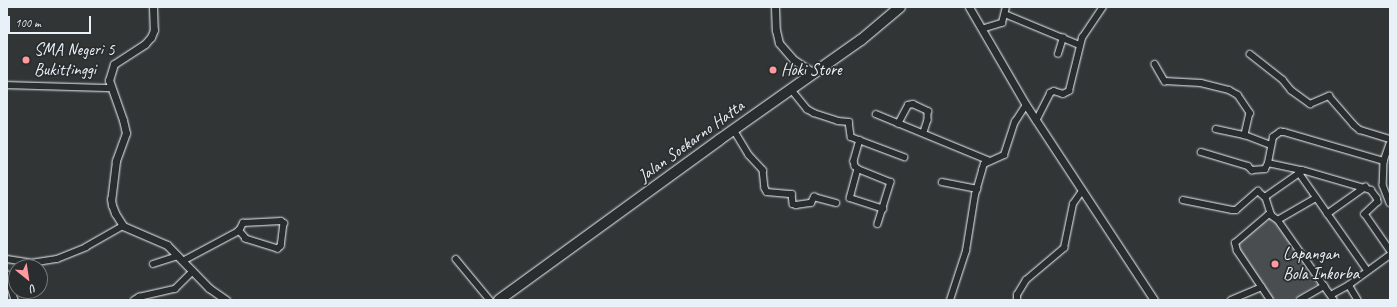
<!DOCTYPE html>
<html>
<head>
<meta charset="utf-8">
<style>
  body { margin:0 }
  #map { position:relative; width:1397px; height:307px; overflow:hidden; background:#323536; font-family:Caveat,sans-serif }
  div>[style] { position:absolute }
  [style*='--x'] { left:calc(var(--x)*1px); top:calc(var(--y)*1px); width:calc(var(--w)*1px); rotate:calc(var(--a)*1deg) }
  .green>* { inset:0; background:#494d4f }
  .roads { filter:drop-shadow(0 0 1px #e8f1f8) drop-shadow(0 0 1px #e8f1f8) }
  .minor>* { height:5.5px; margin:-2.75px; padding:0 2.75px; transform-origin:2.75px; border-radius:2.75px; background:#2a2d2e }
  .tertiary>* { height:7px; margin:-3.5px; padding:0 3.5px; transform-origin:3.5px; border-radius:3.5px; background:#2a2d2e }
  .trunk>* { height:10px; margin:-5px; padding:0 5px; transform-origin:5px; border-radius:5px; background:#2a2d2e }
  .dots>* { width:11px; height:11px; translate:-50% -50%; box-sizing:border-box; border:2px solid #2a2d2e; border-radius:50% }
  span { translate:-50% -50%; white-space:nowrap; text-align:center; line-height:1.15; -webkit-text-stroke:3.5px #2a2d2e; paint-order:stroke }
  .poi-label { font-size:17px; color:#e8f1f8 }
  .left { translate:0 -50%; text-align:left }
  .street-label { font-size:17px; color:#e8f1f8 }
  .frame { position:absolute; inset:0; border:8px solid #e8f1f8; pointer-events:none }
  .north { position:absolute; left:8px; top:259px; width:40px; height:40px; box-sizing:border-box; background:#2a2d2e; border:1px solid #767b7f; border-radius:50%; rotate:150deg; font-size:11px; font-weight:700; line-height:16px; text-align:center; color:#e8f1f8 }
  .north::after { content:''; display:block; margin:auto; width:14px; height:18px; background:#ff9aa2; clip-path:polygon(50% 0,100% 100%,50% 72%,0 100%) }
  .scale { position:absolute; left:8px; top:16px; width:83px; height:18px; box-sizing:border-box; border:2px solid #e8f1f8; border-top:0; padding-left:5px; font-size:12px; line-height:14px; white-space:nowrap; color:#e8f1f8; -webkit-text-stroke:3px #2a2d2e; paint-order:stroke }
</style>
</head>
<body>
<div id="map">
  <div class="green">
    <i style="clip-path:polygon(1273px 217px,1317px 284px,1293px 300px,1271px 300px,1233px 243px)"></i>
  </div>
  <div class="roads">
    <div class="minor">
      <i style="--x:1005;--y:14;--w:81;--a:22.5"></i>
      <i style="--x:982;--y:29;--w:21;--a:-17"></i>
      <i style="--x:1002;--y:23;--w:16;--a:-76"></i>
      <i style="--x:1058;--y:54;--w:17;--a:-73"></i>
      <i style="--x:1250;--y:54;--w:42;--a:38.2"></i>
      <i style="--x:1283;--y:80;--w:13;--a:51"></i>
      <i style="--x:1291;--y:90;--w:24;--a:36"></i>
      <i style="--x:1310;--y:104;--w:21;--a:-23"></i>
      <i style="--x:1329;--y:96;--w:38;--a:49"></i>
      <i style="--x:1354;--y:125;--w:8;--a:40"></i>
      <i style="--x:1360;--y:130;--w:31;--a:17"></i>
      <i style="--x:1155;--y:64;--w:20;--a:60"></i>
      <i style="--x:1165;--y:81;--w:36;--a:3"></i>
      <i style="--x:1201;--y:83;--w:29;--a:14"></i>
      <i style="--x:1229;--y:90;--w:10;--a:29"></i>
      <i style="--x:1238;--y:95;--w:22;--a:56"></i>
      <i style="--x:1250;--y:113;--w:23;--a:103"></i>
      <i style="--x:7;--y:85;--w:104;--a:1.7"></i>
      <i style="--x:791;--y:89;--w:26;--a:51"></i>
      <i style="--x:807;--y:109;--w:8;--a:30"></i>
      <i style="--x:814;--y:113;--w:25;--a:18"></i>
      <i style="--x:838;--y:121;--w:11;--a:5"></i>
      <i style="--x:849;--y:122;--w:15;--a:82"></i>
      <i style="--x:851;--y:137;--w:57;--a:20.7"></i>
      <i style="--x:876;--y:114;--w:123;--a:22.4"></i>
      <i style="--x:1036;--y:121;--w:31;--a:-63"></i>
      <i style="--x:1050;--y:93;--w:4;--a:-27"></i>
      <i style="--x:1054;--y:91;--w:9;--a:18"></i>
      <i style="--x:1063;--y:94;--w:7;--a:-27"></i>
      <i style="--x:1069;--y:91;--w:55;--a:-76.2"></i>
      <i style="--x:1082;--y:38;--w:37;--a:-56"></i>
      <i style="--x:898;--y:124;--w:21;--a:-62"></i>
      <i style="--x:908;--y:105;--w:5;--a:-11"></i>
      <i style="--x:913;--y:104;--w:17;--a:25"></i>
      <i style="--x:928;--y:111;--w:9;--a:90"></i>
      <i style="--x:928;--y:120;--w:13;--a:108"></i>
      <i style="--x:1216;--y:129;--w:30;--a:12"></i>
      <i style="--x:1245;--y:135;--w:28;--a:21"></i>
      <i style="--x:734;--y:130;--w:29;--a:59"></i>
      <i style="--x:749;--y:155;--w:21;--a:47"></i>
      <i style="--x:763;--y:170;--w:18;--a:84"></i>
      <i style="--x:765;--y:188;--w:4;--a:63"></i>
      <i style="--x:767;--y:192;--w:25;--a:5"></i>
      <i style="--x:792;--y:194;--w:10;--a:84"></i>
      <i style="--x:793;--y:204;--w:3;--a:18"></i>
      <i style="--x:796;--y:205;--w:15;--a:-8"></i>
      <i style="--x:811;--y:203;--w:7;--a:-63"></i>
      <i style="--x:814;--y:197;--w:23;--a:15"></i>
      <i style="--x:860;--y:140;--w:22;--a:106"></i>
      <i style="--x:854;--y:161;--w:5;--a:79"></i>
      <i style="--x:855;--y:166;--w:4;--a:45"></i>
      <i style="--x:858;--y:169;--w:35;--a:22"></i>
      <i style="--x:891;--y:182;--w:44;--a:107.2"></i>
      <i style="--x:1390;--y:144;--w:18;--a:109"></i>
      <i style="--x:1384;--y:161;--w:24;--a:92"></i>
      <i style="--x:1383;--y:185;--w:19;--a:69"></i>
      <i style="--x:1201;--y:152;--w:49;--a:16.6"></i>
      <i style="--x:1248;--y:166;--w:6;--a:45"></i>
      <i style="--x:1252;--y:170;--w:13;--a:-4"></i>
      <i style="--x:1265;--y:169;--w:7;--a:-63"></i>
      <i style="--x:1268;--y:163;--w:26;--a:-79"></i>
      <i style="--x:1273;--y:137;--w:9;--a:-36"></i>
      <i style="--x:1280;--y:132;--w:4;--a:0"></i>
      <i style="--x:1284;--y:132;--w:104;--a:16.2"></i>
      <i style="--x:1268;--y:163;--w:35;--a:12"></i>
      <i style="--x:1302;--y:170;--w:72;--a:16.2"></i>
      <i style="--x:1371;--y:190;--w:10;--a:53"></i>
      <i style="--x:1377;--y:198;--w:4;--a:76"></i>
      <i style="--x:1378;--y:202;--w:18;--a:137"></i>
      <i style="--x:1365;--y:214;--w:44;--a:55.2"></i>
      <i style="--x:858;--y:169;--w:30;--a:105"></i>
      <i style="--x:850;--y:198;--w:35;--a:18"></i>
      <i style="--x:1300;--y:174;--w:118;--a:55"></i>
      <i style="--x:942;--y:182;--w:36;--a:11"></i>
      <i style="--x:1183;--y:200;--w:50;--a:11.5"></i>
      <i style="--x:1232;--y:210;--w:4;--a:0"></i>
      <i style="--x:1236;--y:210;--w:29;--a:-41"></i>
      <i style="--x:1258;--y:191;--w:9;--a:41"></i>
      <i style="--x:1327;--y:214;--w:47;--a:-35.4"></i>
      <i style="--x:1271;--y:215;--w:19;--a:-108"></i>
      <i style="--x:1265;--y:197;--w:44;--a:-34.8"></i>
      <i style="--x:1278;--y:220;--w:44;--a:-30.1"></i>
      <i style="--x:7;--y:259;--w:24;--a:9"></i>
      <i style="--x:31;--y:263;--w:26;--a:-9"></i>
      <i style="--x:57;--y:259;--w:31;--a:-22"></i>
      <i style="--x:86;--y:247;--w:43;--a:-29.6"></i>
      <i style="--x:456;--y:259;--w:53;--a:50.3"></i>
      <i style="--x:183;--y:261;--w:64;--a:-28.2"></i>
      <i style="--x:239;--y:231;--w:9;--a:-63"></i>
      <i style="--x:243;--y:223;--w:38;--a:-3"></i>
      <i style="--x:281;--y:221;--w:4;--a:34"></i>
      <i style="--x:284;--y:223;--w:23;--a:97"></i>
      <i style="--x:281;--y:246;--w:4;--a:135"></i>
      <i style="--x:278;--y:249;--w:34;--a:-163"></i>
      <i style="--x:246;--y:239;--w:11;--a:-131"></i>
      <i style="--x:153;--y:264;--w:26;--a:-18"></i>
      <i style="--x:7;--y:274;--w:27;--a:73"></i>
      <i style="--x:1349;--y:285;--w:17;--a:59"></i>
      <i style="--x:1331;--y:295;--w:21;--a:-29"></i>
      <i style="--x:1349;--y:285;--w:51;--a:-36.2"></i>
      <i style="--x:134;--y:300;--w:6;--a:-31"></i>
      <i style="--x:139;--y:297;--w:37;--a:-13"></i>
      <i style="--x:175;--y:289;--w:25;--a:-45"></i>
      <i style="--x:950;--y:300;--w:52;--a:-71.9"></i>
      <i style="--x:966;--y:251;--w:57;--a:-80.9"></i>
      <i style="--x:975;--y:195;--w:26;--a:-74"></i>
      <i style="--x:982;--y:170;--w:6;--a:-72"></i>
      <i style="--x:984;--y:164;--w:22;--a:-24"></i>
      <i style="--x:1004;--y:155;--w:35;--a:-72"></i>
      <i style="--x:1015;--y:122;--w:20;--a:-57"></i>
      <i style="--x:1017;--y:300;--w:5;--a:-90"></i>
      <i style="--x:1017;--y:295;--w:17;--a:-59"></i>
      <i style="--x:1026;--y:280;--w:50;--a:-40.1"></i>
      <i style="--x:1064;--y:248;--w:45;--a:-78.4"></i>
      <i style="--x:1073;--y:204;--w:16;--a:-55"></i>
      <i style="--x:1231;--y:300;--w:33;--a:-23"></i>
      <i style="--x:1270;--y:300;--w:59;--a:-124"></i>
      <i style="--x:1237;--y:251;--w:8;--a:-104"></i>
      <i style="--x:1235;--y:243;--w:43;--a:-40.3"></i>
      <i style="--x:1268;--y:215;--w:3;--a:0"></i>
      <i style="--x:1271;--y:215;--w:9;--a:36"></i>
      <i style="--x:1278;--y:220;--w:98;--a:55"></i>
      <i style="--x:1300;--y:300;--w:28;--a:-30"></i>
    </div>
    <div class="tertiary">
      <i style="--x:153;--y:7;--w:23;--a:88"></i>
      <i style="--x:154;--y:30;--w:8;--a:113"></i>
      <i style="--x:151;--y:37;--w:9;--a:131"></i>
      <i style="--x:145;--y:44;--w:37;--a:147"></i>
      <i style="--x:114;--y:64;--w:17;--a:107"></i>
      <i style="--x:109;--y:80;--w:42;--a:70.7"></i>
      <i style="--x:123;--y:120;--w:13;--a:77"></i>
      <i style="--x:126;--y:133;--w:30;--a:110"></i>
      <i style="--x:116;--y:161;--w:38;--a:97"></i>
      <i style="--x:111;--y:199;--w:6;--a:81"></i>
      <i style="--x:112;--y:205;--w:9;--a:69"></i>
      <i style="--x:115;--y:213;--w:15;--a:58"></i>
      <i style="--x:123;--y:226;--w:48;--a:23.4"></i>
      <i style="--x:167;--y:245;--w:60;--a:45.7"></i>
      <i style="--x:209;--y:288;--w:21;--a:35"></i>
      <i style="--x:775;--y:7;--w:23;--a:88"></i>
      <i style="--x:776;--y:30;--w:13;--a:77"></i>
      <i style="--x:779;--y:43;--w:23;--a:49"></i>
      <i style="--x:794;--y:60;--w:24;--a:33"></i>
      <i style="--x:969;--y:7;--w:113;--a:59.8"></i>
      <i style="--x:1026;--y:105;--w:233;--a:56.7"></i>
    </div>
    <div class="trunk">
      <i style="--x:499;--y:300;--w:272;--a:-36"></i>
      <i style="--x:719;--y:140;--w:174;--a:-35.2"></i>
      <i style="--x:861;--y:40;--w:51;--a:-40.2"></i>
    </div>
  </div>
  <div class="dots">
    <i style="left:26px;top:60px;background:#ff9aa2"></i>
    <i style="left:773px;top:70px;background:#ff9aa2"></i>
    <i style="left:1275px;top:264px;background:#ff9aa2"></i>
  </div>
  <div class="poi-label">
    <span class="left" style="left:34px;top:60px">SMA Negeri 5<br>Bukittinggi</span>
    <span class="left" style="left:781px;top:70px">Hoki Store</span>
    <span class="left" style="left:1283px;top:264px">Lapangan<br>Bola Inkorba</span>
  </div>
  <div class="street-label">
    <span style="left:691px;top:141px;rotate:-36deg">Jalan Soekarno Hatta</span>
  </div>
  <div class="frame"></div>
  <div class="north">U</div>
  <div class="scale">100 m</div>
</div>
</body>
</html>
